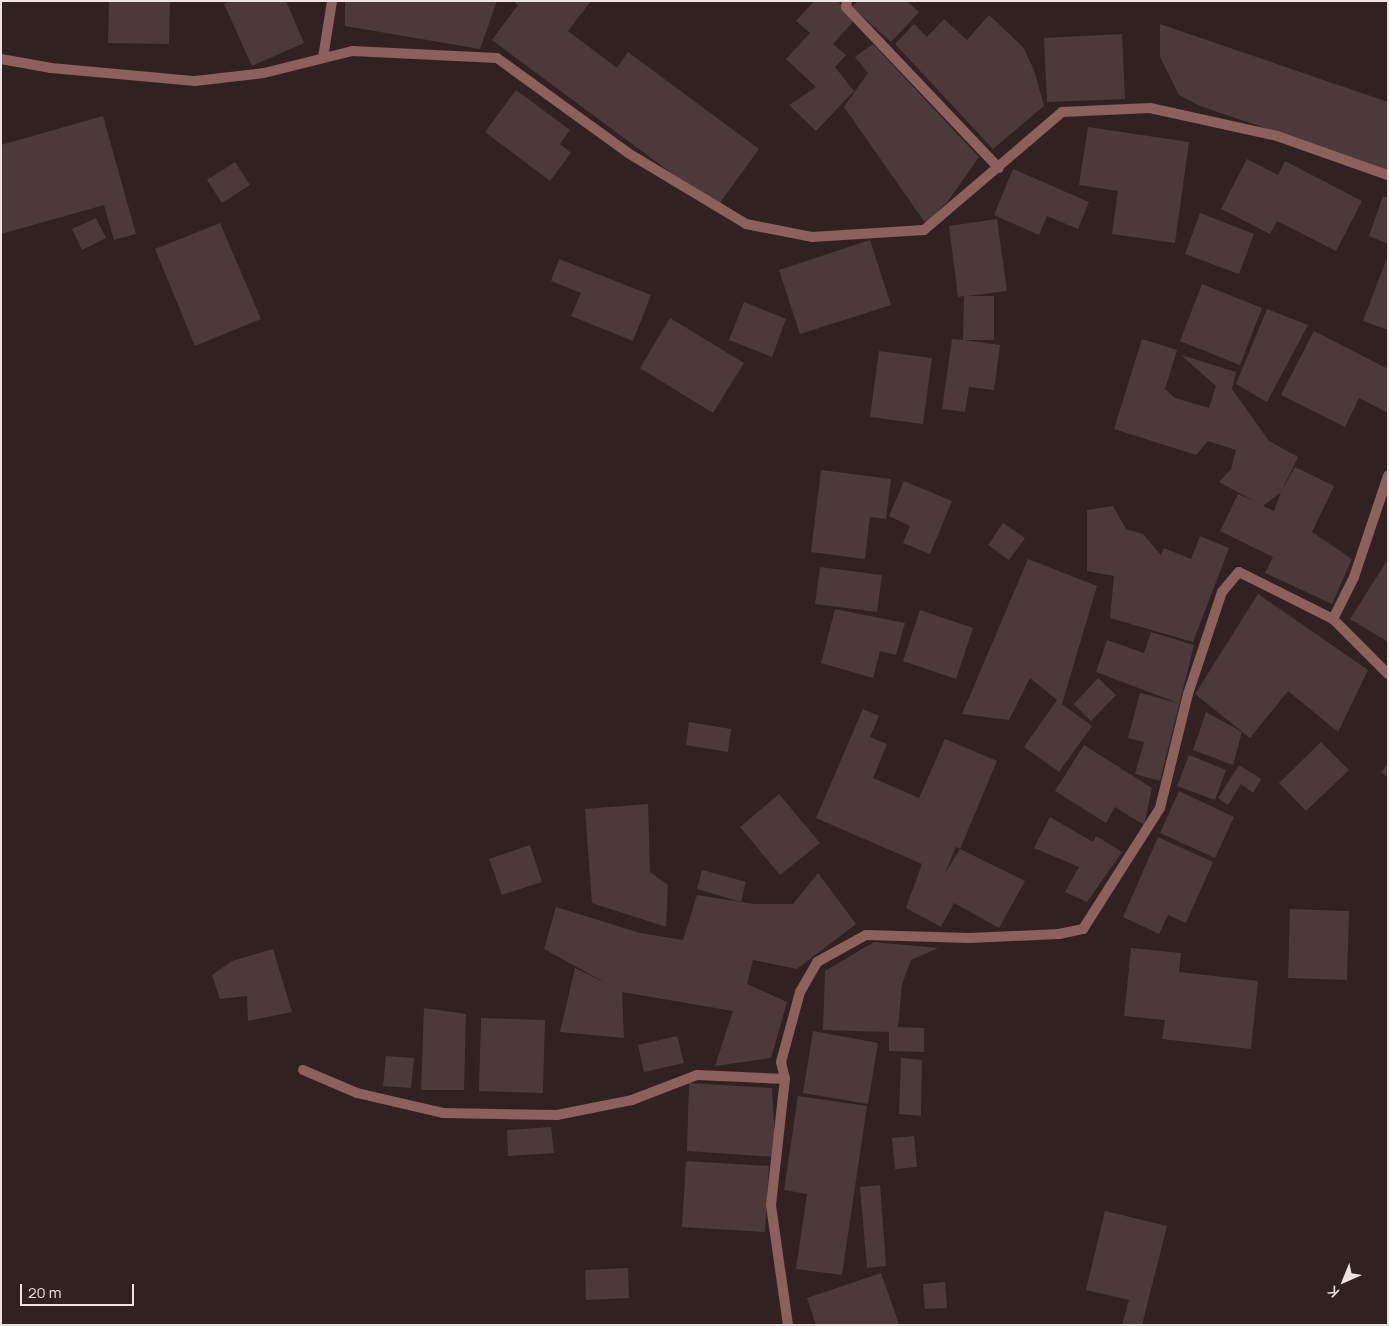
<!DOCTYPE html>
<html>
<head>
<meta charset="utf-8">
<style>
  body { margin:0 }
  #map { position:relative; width:1389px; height:1326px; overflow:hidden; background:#312120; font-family:Manrope,sans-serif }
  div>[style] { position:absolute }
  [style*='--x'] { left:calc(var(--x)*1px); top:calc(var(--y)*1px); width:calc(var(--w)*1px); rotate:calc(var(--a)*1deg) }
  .building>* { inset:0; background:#4b3a39 }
  .minor>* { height:10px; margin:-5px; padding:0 5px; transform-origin:5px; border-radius:5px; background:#8b605d }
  span { translate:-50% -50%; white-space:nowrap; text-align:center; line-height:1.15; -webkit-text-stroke:4px #312120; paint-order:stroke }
  .frame { position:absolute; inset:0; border:2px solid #eee3e2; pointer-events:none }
  .north { position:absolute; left:1319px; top:1256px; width:50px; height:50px; -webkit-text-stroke:4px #312120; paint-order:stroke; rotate:224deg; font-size:14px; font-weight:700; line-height:20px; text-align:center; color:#eee3e2 }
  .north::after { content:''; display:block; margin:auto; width:18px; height:22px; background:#eee3e2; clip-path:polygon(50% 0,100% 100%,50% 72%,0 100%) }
  .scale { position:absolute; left:20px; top:1284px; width:114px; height:22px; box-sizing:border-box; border:2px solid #eee3e2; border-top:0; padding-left:6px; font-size:15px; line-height:18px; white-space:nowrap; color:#eee3e2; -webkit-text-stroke:4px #312120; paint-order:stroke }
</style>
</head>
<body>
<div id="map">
  <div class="building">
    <i style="clip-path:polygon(109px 1px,170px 1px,169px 44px,108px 43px)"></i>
    <i style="clip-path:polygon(230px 1px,286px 1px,304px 43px,252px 66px,224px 4px)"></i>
    <i style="clip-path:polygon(345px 1px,497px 1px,480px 49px,345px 26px)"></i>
    <i style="clip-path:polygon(513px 1px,591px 1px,568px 31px,617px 68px,628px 52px,759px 149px,717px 207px,492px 40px,518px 5px)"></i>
    <i style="clip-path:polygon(814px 1px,837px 1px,856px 18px,833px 44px,846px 55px,835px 67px,854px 91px,816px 131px,789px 105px,816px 87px,786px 59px,810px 33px,796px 21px)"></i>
    <i style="clip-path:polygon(857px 1px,907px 1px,919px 12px,891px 42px,852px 7px)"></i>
    <i style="clip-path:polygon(989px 15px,1023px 47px,1034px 70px,1044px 106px,993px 149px,895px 44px,914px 24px,927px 37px,944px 19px,967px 40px)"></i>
    <i style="clip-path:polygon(1160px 24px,1388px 102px,1388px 170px,1200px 106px,1179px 95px,1160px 57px)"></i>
    <i style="clip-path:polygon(1122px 34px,1125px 99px,1047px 102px,1044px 38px)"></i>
    <i style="clip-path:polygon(873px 44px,979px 157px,948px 201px,926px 224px,844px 107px,868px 73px,855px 57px)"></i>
    <i style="clip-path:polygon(516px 90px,570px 130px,560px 144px,571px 153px,550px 181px,485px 132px)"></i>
    <i style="clip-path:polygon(103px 116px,136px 234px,114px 240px,104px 205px,1px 234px,1px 145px)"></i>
    <i style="clip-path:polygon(1088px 127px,1189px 142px,1175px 243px,1112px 234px,1118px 191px,1079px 185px)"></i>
    <i style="clip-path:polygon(1247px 159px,1278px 175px,1285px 161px,1362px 201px,1336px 251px,1277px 221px,1270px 234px,1221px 209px)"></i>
    <i style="clip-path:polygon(235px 162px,250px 185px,222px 203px,207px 180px)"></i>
    <i style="clip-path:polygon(1013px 169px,1089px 202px,1078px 229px,1047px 216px,1039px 235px,994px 215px)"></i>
    <i style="clip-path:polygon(1383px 196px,1388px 198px,1388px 244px,1369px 236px)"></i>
    <i style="clip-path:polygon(1200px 213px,1254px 234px,1239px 274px,1185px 254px)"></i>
    <i style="clip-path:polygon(96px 218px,106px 238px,82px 250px,72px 229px)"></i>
    <i style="clip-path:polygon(997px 219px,1007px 291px,966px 296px,994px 296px,994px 340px,964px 340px,1000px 345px,994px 390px,969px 387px,965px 412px,942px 409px,952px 339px,963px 340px,964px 296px,958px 297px,949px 226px)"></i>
    <i style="clip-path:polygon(220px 223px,261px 319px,195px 346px,155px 249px)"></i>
    <i style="clip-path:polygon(870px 240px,891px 305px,800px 334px,779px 270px)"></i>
    <i style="clip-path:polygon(1388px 255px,1388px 330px,1363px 321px)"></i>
    <i style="clip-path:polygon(559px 259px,651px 295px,633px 341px,571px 316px,581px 293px,551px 281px)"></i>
    <i style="clip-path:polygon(1202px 284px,1262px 308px,1240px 365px,1180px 341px)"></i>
    <i style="clip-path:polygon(744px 302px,786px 319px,772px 357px,729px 340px)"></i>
    <i style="clip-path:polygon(1267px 309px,1308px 325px,1267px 402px,1236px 384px)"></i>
    <i style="clip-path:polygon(670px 318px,744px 363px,713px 413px,640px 368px)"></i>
    <i style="clip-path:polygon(1314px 331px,1388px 369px,1388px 413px,1359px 398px,1345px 427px,1281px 395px)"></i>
    <i style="clip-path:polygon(evenodd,1142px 339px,1177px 350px,1165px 389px,1175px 398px,1209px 408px,1216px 386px,1181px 355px,1236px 372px,1232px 389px,1269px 441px,1298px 457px,1281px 492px,1295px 467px,1334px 486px,1312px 532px,1352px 559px,1332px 604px,1265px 573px,1273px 557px,1220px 531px,1238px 494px,1256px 502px,1219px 482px,1231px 469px,1236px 450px,1208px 441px,1196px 455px,1114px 429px,1142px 339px,1281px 492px,1274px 511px,1263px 506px,1281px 492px)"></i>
    <i style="clip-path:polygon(879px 351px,932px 358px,923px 424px,870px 417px)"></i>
    <i style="clip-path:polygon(821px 470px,891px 479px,886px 519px,870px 517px,865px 559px,811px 552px)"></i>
    <i style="clip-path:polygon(904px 481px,952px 501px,930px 554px,903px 543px,910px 526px,889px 516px)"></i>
    <i style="clip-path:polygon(1113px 506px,1126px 529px,1143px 534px,1161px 555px,1164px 548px,1191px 559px,1200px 536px,1229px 548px,1193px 642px,1110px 618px,1114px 576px,1087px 571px,1087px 510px)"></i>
    <i style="clip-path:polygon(1003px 523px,1025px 538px,1009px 560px,988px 545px)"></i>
    <i style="clip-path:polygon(1028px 559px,1097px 586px,1062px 704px,1092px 726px,1059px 772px,1024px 747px,1057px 700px,1030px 678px,1009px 720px,962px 714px)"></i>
    <i style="clip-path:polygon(1388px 559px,1388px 642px,1350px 619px)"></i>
    <i style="clip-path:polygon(820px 567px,882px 575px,877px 612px,815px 604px)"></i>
    <i style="clip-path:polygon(1258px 594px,1368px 670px,1338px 732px,1288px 691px,1250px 738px,1195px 694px)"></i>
    <i style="clip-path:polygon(835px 609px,905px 623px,896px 655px,880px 651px,873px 678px,821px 663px)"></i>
    <i style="clip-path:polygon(920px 610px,973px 628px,956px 679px,903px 661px)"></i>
    <i style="clip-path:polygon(1151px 632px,1194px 645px,1160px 781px,1135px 774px,1144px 742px,1128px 738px,1140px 693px,1178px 703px,1096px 672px,1107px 640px,1144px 653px)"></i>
    <i style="clip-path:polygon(1098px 678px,1116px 695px,1091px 721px,1074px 704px)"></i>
    <i style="clip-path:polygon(evenodd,863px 709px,879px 716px,870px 737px,887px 744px,873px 778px,919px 798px,945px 739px,997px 761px,960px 849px,1025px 881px,999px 928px,954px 903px,941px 927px,906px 908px,922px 864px,816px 818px,863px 709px,956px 847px,960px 849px,945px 873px,956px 847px)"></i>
    <i style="clip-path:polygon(1206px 712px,1242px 732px,1233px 765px,1193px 750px)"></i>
    <i style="clip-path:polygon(689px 722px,731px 729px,728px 752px,686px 745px)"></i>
    <i style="clip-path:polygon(1321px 742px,1349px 770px,1306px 811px,1279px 783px)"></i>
    <i style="clip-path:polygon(1084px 745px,1152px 788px,1144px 825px,1115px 807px,1106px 823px,1055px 791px)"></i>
    <i style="clip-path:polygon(1189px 755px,1226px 770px,1215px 800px,1177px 786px)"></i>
    <i style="clip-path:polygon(1388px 764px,1388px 778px,1381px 772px)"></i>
    <i style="clip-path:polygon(1239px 765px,1261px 779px,1253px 793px,1241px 784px,1228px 805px,1218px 798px)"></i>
    <i style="clip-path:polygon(1179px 791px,1234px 817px,1215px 858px,1160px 833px)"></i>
    <i style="clip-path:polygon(779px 794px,820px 843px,780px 875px,740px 827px)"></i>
    <i style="clip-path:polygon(648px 804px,650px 872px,668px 885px,666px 927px,592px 903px,585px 809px)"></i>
    <i style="clip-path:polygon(1050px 817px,1093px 842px,1096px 836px,1122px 852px,1087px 902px,1065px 892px,1079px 867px,1034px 848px)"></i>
    <i style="clip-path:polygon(1158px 837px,1213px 862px,1186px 923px,1168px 915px,1159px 934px,1123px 917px)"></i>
    <i style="clip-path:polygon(530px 845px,542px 882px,502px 895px,489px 859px)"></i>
    <i style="clip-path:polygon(702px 870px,746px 882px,741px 902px,697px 889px)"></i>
    <i style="clip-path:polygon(818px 873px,856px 924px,797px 969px,753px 960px,747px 984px,787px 1002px,771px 1058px,715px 1066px,733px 1011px,622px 992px,624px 1038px,560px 1032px,575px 968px,606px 983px,544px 949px,556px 907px,640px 933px,683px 940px,697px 895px,754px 904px,793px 904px)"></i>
    <i style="clip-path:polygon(1290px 909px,1349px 911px,1347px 980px,1288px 978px)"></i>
    <i style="clip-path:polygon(874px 942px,938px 948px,911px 960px,902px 984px,898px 1027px,924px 1028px,924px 1052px,889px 1051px,889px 1032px,823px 1030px,825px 971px)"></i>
    <i style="clip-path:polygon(1131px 948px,1181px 953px,1179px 972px,1258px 981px,1251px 1049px,1162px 1039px,1165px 1020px,1124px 1016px)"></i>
    <i style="clip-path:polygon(273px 949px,292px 1012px,248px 1021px,247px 996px,220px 999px,212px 975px,232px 961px)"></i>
    <i style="clip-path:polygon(424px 1008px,466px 1014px,464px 1090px,421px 1090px)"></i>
    <i style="clip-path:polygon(481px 1018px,545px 1020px,543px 1093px,479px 1091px)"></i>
    <i style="clip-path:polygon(813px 1031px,878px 1043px,868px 1104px,803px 1093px)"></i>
    <i style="clip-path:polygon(677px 1036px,684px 1063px,644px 1072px,638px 1045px)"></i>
    <i style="clip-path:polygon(386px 1056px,414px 1058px,411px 1088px,383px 1086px)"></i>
    <i style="clip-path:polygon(901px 1058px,922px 1060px,921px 1116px,899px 1114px)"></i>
    <i style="clip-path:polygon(689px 1083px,772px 1088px,776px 1157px,687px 1151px)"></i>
    <i style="clip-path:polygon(798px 1096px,867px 1106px,842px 1275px,796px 1269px,807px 1194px,784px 1190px)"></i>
    <i style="clip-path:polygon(551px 1127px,554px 1153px,508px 1156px,507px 1130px)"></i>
    <i style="clip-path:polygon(914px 1136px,917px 1167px,895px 1169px,892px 1138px)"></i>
    <i style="clip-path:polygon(686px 1161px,769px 1166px,765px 1232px,682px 1227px)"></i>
    <i style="clip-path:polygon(880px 1185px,886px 1266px,867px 1268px,860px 1187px)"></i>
    <i style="clip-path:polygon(1105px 1211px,1167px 1226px,1142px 1325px,1122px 1325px,1129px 1300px,1086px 1290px)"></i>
    <i style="clip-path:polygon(628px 1268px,629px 1298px,586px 1300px,585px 1270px)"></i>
    <i style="clip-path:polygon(881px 1273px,899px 1324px,816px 1325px,807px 1298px)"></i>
    <i style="clip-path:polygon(945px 1282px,947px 1308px,925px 1309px,923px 1284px)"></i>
  </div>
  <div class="minor">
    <i style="--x:847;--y:1;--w:6;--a:99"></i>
    <i style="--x:846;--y:7;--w:222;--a:46.5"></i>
    <i style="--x:323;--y:58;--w:58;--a:-81"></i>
    <i style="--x:1;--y:59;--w:51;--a:10.2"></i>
    <i style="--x:51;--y:68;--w:145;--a:5.2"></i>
    <i style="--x:195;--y:81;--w:69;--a:-6.6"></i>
    <i style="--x:264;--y:73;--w:91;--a:-14"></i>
    <i style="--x:352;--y:51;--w:145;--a:2.8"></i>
    <i style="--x:497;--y:58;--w:162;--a:35.9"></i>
    <i style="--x:628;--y:153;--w:138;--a:31"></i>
    <i style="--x:746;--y:224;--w:67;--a:11.1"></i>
    <i style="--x:812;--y:237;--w:112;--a:-3.6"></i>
    <i style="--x:924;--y:230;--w:182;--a:-40.5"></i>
    <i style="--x:1062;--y:112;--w:88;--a:-2.6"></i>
    <i style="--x:1150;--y:108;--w:130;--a:12.4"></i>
    <i style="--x:1277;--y:136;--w:118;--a:19.4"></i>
    <i style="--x:1333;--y:619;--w:78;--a:45"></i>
    <i style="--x:303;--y:1070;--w:59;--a:23.1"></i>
    <i style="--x:357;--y:1093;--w:88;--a:13.1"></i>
    <i style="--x:443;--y:1113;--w:114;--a:1"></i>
    <i style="--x:557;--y:1115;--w:76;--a:-11.3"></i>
    <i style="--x:632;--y:1100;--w:70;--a:-21"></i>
    <i style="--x:697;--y:1075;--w:88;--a:2.6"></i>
    <i style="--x:788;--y:1325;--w:121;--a:-98.1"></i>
    <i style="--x:771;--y:1205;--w:127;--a:-83.7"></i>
    <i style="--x:785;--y:1079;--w:17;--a:-103"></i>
    <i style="--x:781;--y:1062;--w:73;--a:-74.8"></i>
    <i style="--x:800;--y:992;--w:34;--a:-60"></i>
    <i style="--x:817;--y:962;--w:56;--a:-28.9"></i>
    <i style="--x:866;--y:935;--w:104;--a:1.7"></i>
    <i style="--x:970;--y:938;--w:89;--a:-2.6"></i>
    <i style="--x:1059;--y:934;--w:25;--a:-12"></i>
    <i style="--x:1083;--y:929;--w:143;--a:-57.5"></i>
    <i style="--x:1160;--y:808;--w:117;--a:-76.2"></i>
    <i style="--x:1188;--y:694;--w:108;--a:-71.6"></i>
    <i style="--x:1222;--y:592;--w:26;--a:-50"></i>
    <i style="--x:1239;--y:572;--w:105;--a:26.6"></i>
    <i style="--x:1333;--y:619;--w:47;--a:-63.4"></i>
    <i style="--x:1354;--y:577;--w:107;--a:-71.4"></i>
  </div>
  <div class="frame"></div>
  <div class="north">K</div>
  <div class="scale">20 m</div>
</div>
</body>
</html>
